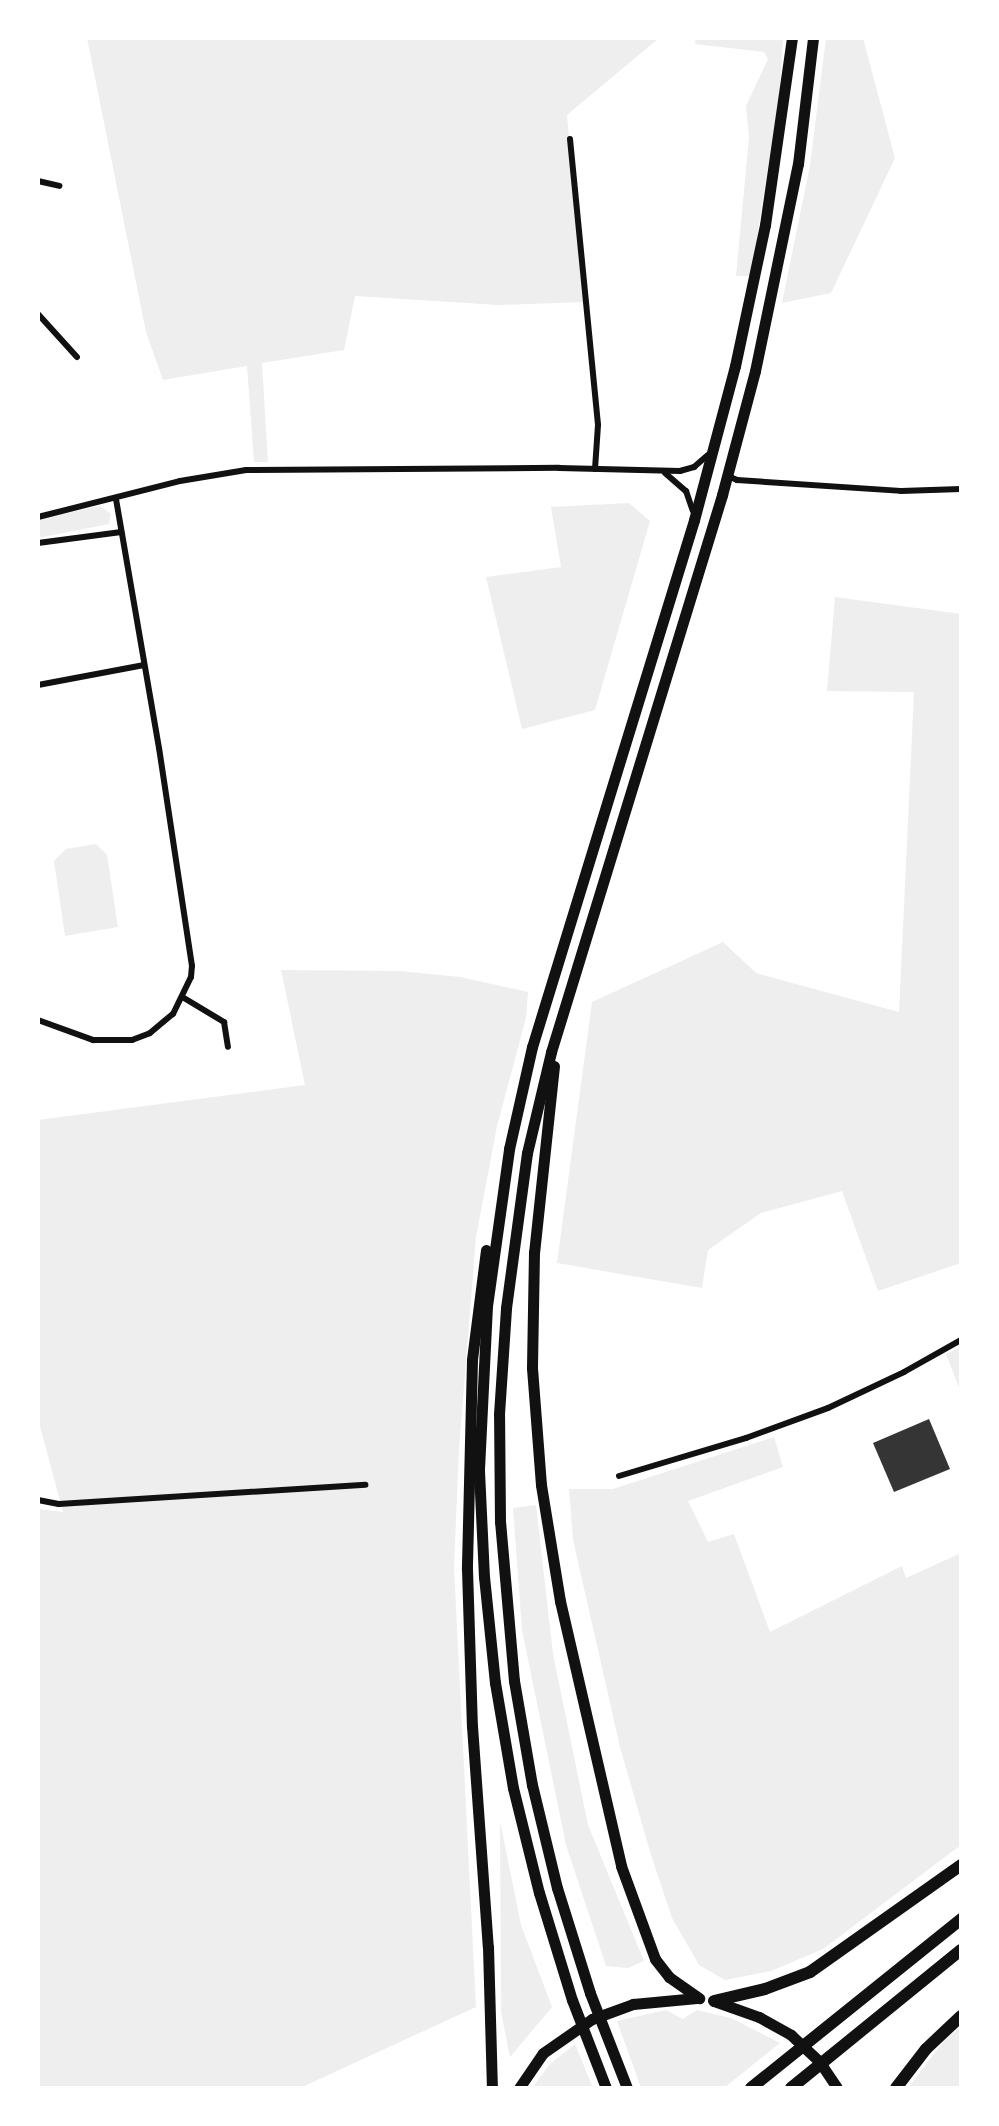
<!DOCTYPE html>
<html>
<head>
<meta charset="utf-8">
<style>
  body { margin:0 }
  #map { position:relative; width:999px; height:2126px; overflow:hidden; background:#fff; font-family:Commissioner,sans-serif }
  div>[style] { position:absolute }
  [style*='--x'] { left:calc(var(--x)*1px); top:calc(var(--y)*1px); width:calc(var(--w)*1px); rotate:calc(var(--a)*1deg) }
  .green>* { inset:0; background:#eee }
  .building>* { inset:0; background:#353535 }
  .minor>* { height:6px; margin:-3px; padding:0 3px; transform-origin:3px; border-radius:3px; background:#111 }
  .trunk>* { height:11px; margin:-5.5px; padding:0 5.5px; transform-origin:5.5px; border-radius:5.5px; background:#111 }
  .motorway>* { height:12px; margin:-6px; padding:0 6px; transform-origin:6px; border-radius:6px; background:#111 }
  span { translate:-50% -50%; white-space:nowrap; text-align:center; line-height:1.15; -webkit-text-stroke:6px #fff; paint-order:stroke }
  .frame { position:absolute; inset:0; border:40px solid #fff; pointer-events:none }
</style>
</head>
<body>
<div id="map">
  <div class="green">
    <i style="clip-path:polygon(87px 38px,659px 38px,567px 115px,584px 302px,498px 305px,355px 296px,344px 350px,262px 363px,268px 462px,254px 462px,247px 366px,163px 380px,146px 332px)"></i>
    <i style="clip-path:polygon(696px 38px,783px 38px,779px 96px,751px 276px,736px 276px,749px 137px,746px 106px,768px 59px,764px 52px,695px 44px)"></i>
    <i style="clip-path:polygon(826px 38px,863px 38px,895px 158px,831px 293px,782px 303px,810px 165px)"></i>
    <i style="clip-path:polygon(629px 503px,650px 521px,595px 710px,522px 729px,486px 577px,561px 567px,551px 507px)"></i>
    <i style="clip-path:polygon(100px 506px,111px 514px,109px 524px,38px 538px,38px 519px)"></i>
    <i style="clip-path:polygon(835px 597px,961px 614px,961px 1263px,878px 1291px,842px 1191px,761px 1213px,708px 1250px,702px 1288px,557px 1263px,592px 1002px,723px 942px,756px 973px,899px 1012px,914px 692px,827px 691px)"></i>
    <i style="clip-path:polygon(96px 844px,107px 855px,118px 927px,65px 936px,54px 861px,66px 849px)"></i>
    <i style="clip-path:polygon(281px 970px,399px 971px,460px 977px,528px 992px,526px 1018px,497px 1126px,476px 1237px,459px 1449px,454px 1567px,476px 2007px,300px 2088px,38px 2088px,38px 1509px,63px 1512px,38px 1419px,38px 1120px,305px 1085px)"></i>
    <i style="clip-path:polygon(961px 1347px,961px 1393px,946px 1354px)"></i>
    <i style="clip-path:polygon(774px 1437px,783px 1467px,688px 1501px,708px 1542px,734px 1534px,770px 1632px,902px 1566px,906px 1578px,961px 1553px,961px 1845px,823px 1949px,771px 1971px,725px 1980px,699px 1965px,672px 1918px,651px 1855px,620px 1747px,573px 1540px,569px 1489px,613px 1489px)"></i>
    <i style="clip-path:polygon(536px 1505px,553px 1654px,588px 1825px,644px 1961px,628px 1968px,606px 1966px,566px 1845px,522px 1630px,513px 1508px)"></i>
    <i style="clip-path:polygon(500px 1821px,521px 1925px,552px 2007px,510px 2057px,501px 2012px)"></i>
    <i style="clip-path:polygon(666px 2010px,683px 2019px,697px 2010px,731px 2018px,780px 2043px,724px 2088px,641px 2088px,617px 2021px)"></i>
    <i style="clip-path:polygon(961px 2026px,961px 2088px,908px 2088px,943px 2042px)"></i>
    <i style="clip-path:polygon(575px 2044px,593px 2088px,532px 2088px,550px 2064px)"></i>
  </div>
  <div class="building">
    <i style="clip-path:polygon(929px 1419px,950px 1469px,894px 1492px,873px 1443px)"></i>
  </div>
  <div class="minor">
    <i style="--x:570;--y:139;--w:287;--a:84.4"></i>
    <i style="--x:598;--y:425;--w:44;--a:93.9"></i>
    <i style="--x:38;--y:181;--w:22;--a:13"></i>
    <i style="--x:38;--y:314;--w:58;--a:47.8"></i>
    <i style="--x:665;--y:473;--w:28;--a:41"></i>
    <i style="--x:686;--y:491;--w:21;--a:71"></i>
    <i style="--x:728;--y:476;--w:10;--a:24"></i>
    <i style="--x:737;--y:480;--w:164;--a:3.8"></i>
    <i style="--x:901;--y:491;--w:60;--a:-1.9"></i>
    <i style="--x:38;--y:517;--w:146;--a:-14.2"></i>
    <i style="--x:180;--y:481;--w:67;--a:-9.5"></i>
    <i style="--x:246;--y:470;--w:313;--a:-0.4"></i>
    <i style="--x:559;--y:468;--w:121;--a:1.4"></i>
    <i style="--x:680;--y:471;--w:15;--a:-16"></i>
    <i style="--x:694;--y:467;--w:18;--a:-41"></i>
    <i style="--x:38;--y:543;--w:84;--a:-7.5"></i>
    <i style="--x:38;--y:685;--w:108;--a:-10.7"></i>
    <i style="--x:184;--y:998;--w:47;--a:31"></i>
    <i style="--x:224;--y:1022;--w:25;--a:81"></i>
    <i style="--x:38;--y:1020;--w:59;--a:20"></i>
    <i style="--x:93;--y:1040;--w:39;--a:0"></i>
    <i style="--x:132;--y:1040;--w:19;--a:-21"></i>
    <i style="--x:150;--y:1033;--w:30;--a:-40"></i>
    <i style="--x:173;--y:1014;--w:41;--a:-64.1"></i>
    <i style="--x:191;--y:977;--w:11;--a:-85"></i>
    <i style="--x:192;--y:966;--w:220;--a:-98.6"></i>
    <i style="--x:159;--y:748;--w:254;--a:-99.8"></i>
    <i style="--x:619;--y:1476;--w:133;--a:-16.7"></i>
    <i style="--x:746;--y:1438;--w:87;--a:-20.1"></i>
    <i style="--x:828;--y:1408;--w:84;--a:-25.3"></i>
    <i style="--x:904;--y:1372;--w:65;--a:-29.3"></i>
    <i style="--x:38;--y:1500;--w:21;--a:11"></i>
    <i style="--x:59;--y:1504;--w:307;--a:-3.6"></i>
  </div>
  <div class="trunk">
    <i style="--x:554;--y:1066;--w:187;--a:96.1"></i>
    <i style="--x:534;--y:1252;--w:116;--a:91"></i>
    <i style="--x:532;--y:1368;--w:117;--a:85.6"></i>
    <i style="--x:541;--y:1485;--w:118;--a:80.7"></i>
    <i style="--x:560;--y:1601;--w:272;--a:77"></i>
    <i style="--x:621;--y:1866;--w:99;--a:69.9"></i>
    <i style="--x:655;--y:1959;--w:23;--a:52"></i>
    <i style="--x:669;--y:1977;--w:37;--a:35"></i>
    <i style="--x:486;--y:1250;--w:111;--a:97.3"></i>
    <i style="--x:472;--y:1360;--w:209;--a:91.4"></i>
    <i style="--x:467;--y:1569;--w:157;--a:88.2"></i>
    <i style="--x:472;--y:1726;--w:222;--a:85.9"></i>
    <i style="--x:488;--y:1947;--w:141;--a:88.4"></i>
    <i style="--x:714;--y:2001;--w:48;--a:19.6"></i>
    <i style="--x:759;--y:2017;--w:37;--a:29"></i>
    <i style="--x:791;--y:2035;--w:38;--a:43"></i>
    <i style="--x:819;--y:2061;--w:32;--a:56"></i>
    <i style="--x:519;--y:2088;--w:42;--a:-55.6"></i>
    <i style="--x:543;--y:2053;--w:60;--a:-34.8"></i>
    <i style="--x:592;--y:2019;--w:44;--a:-20.1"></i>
    <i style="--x:633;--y:2004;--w:64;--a:-5.4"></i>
    <i style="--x:606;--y:2088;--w:94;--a:-111.1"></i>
    <i style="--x:572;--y:2000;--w:112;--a:-107.1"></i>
    <i style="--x:539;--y:1893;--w:108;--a:-103.9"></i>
    <i style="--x:513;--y:1788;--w:107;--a:-99.7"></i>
    <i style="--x:495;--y:1683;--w:107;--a:-95.9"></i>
    <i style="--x:484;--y:1577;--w:108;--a:-92.7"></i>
    <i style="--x:479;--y:1469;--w:163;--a:-87.2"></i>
    <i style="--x:487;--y:1306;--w:159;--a:-82"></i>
    <i style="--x:509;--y:1149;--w:105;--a:-77.3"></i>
    <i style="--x:532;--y:1047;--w:551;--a:-72.91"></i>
    <i style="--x:694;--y:520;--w:159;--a:-75.1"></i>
    <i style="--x:735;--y:366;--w:144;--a:-78"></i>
    <i style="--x:765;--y:225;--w:189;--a:-81.8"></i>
    <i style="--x:627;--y:2088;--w:102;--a:-111.3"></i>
    <i style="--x:590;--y:1993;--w:110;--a:-107.4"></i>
    <i style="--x:557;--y:1888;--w:106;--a:-103.6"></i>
    <i style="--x:532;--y:1785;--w:106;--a:-99.8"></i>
    <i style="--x:514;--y:1681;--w:160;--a:-95"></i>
    <i style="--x:500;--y:1522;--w:108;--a:-90.5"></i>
    <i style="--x:499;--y:1414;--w:106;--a:-86.2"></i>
    <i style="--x:506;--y:1308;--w:156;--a:-82.3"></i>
    <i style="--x:527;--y:1153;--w:104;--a:-76.6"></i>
    <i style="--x:551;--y:1052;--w:583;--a:-72.93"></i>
    <i style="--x:722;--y:495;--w:128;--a:-75.1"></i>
    <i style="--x:755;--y:371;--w:211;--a:-78.3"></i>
    <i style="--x:798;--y:164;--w:127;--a:-83.2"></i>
  </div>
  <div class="motorway">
    <i style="--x:714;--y:2001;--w:52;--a:-13.2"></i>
    <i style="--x:765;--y:1989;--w:48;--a:-20.7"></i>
    <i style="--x:810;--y:1972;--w:185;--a:-35.3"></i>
    <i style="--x:751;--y:2088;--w:270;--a:-38.8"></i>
    <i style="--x:791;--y:2088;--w:219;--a:-39.1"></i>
    <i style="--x:896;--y:2088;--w:49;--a:-52.4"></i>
    <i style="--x:926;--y:2049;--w:48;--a:-43.3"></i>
  </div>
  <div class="frame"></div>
</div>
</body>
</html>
